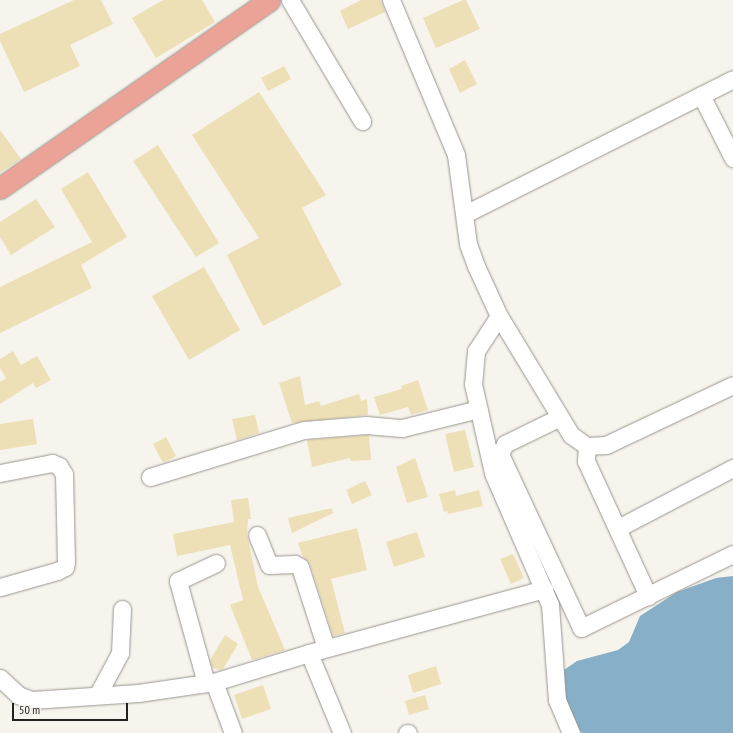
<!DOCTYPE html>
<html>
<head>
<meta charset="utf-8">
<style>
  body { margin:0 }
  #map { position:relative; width:733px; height:733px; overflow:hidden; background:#f7f4ed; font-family:"PT Sans Narrow",sans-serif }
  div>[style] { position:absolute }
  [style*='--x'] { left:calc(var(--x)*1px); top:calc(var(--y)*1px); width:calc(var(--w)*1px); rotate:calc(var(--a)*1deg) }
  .water>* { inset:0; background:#87b0c8 }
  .building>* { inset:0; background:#eddfb6 }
  .roads { filter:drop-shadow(0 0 1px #98958f) drop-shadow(0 0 1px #98958f) }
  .minor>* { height:17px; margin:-8.5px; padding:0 8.5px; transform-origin:8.5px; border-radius:8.5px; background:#fff }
  .major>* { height:21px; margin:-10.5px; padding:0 10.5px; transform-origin:10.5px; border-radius:10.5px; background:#eca397 }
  span { translate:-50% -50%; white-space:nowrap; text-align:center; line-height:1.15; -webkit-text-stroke:3.5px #f7f4ed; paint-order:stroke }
  .scale { position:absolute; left:12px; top:703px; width:116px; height:18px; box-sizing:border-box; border:2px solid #232220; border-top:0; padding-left:5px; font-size:12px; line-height:14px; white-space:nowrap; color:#232220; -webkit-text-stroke:3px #f7f4ed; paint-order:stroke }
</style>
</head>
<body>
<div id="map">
  <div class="water">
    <i style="clip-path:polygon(733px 576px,733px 733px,582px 733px,575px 725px,566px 698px,564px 670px,577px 661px,618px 650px,629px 642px,640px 616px,677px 592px,716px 578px)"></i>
  </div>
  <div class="building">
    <i style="clip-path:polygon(74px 0,101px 0,113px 24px,70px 45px,80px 66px,24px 92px,0 41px,0 34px)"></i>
    <i style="clip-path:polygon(163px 0,202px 0,215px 22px,156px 58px,132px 18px)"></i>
    <i style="clip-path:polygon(361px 0,381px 0,385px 12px,348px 29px,340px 11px)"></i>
    <i style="clip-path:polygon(463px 0,466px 0,480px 29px,436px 48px,423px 18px)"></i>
    <i style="clip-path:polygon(465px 60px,477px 84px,460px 93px,449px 69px)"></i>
    <i style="clip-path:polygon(284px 66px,291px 79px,268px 91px,261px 78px)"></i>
    <i style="clip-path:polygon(259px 92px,326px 195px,302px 208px,342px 285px,263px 326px,227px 255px,259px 238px,192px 135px)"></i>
    <i style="clip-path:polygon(0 130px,21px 159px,0 173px)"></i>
    <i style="clip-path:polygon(158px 145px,219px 243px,196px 257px,133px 161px)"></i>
    <i style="clip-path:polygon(88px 172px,127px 237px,81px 265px,92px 288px,0 333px,0 287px,92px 242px,61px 189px)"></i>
    <i style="clip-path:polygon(36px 199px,55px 227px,11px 255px,0 237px,0 222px)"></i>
    <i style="clip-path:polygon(204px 267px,240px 330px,189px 360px,152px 296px)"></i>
    <i style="clip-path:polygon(13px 351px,21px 365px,37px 356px,51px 380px,36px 388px,33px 383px,0 404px,0 382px,6px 378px,0 368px,0 359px)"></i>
    <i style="clip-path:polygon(300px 376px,305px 405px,319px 401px,321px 406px,359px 394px,361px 401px,367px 399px,368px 415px,292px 423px,279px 383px)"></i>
    <i style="clip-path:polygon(418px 380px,428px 410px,411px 415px,408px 407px,380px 415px,374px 397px,402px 389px,401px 386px)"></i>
    <i style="clip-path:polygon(255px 415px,259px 433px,237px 440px,232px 419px)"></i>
    <i style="clip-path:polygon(33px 419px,37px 444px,0 450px,0 424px)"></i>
    <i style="clip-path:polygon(465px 430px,474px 467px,454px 472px,445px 434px)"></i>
    <i style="clip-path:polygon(369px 435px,371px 460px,350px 461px,350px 458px,312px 467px,307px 440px)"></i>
    <i style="clip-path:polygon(166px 437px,176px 456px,163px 463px,153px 444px)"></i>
    <i style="clip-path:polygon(415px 458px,428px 497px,407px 503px,396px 467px)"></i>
    <i style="clip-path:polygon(365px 481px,372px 495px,352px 504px,346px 490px)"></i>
    <i style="clip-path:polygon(455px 490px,456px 496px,479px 490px,483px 506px,448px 514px,447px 511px,444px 512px,439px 494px)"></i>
    <i style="clip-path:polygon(248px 498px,251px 519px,248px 519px,247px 534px,258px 587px,285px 650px,252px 660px,230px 605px,243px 600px,230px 545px,177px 556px,173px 534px,234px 522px,231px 500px)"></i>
    <i style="clip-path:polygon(332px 508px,333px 513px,292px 533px,288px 518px)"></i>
    <i style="clip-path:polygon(357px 528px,367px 570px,331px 579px,345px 633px,333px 636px,310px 564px,303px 557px,298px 543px)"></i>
    <i style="clip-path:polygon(417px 532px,425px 557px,394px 567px,386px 542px)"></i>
    <i style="clip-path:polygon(513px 554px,524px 578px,511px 584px,500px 559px)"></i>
    <i style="clip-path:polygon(225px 635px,238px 644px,223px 669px,218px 670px,212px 667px,210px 660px)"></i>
    <i style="clip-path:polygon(436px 666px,441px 684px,413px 693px,408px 675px)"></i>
    <i style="clip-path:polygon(263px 685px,271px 709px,242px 719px,234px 695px)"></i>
    <i style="clip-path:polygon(425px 695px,429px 709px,409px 715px,405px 701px)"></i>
  </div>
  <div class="roads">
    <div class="minor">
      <i style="--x:290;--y:0;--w:141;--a:59.2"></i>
      <i style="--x:391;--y:0;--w:168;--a:67.2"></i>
      <i style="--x:456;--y:155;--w:90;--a:82.3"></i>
      <i style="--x:468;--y:244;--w:23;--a:70"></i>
      <i style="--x:476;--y:266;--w:55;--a:65.3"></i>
      <i style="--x:499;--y:316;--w:139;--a:58.8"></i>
      <i style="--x:571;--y:435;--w:19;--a:35"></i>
      <i style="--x:587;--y:446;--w:19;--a:-3"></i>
      <i style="--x:606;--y:445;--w:140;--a:-25.3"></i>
      <i style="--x:701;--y:95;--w:71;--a:63.1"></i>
      <i style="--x:465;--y:214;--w:300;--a:-26.7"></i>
      <i style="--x:499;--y:316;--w:42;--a:123.3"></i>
      <i style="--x:476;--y:351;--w:33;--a:95"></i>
      <i style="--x:473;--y:384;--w:91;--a:77.3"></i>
      <i style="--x:493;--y:473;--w:144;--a:66.6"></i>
      <i style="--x:550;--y:605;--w:95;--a:85.8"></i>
      <i style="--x:557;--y:700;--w:36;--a:67"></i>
      <i style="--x:558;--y:418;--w:59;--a:153.9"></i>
      <i style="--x:505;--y:444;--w:11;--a:117"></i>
      <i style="--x:500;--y:454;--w:192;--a:65"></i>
      <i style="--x:581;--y:628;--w:169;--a:-26"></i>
      <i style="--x:587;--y:446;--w:15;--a:94"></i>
      <i style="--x:586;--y:461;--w:149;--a:65.3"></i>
      <i style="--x:0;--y:473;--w:53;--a:-10.9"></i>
      <i style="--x:52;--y:463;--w:8;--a:23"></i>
      <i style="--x:59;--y:466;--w:9;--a:58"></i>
      <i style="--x:64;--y:474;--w:88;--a:88.7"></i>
      <i style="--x:66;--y:562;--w:5;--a:101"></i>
      <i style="--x:65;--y:567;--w:9;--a:153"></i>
      <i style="--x:57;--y:571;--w:59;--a:164.3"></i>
      <i style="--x:150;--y:477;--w:161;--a:-17"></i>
      <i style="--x:304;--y:430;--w:62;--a:-4.6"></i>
      <i style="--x:366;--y:425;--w:36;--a:5"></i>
      <i style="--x:402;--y:428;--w:79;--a:-13.9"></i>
      <i style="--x:618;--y:528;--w:130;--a:-27.6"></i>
      <i style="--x:257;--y:535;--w:32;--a:68"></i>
      <i style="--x:269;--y:565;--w:26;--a:-2"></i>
      <i style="--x:295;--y:564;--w:6;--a:31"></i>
      <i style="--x:300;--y:567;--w:85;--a:72.2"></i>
      <i style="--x:309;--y:653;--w:87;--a:67.6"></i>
      <i style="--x:0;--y:678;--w:25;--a:43"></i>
      <i style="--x:18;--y:695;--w:15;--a:20"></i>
      <i style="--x:32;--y:700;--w:106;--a:-3.8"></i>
      <i style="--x:138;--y:693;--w:77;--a:-8.2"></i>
      <i style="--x:214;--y:682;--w:99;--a:-17"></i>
      <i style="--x:309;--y:653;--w:244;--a:-15.2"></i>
      <i style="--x:214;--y:682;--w:54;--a:69.6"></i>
      <i style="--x:206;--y:683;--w:106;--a:-105.4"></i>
      <i style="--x:178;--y:581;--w:42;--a:-25.3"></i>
      <i style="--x:98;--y:694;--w:47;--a:-61.8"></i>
      <i style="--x:120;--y:653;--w:44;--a:-87.4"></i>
      <i style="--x:407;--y:733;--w:1;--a:0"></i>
    </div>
    <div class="major">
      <i style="--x:0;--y:188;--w:328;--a:-34.9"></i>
    </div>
  </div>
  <div class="scale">50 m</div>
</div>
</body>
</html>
